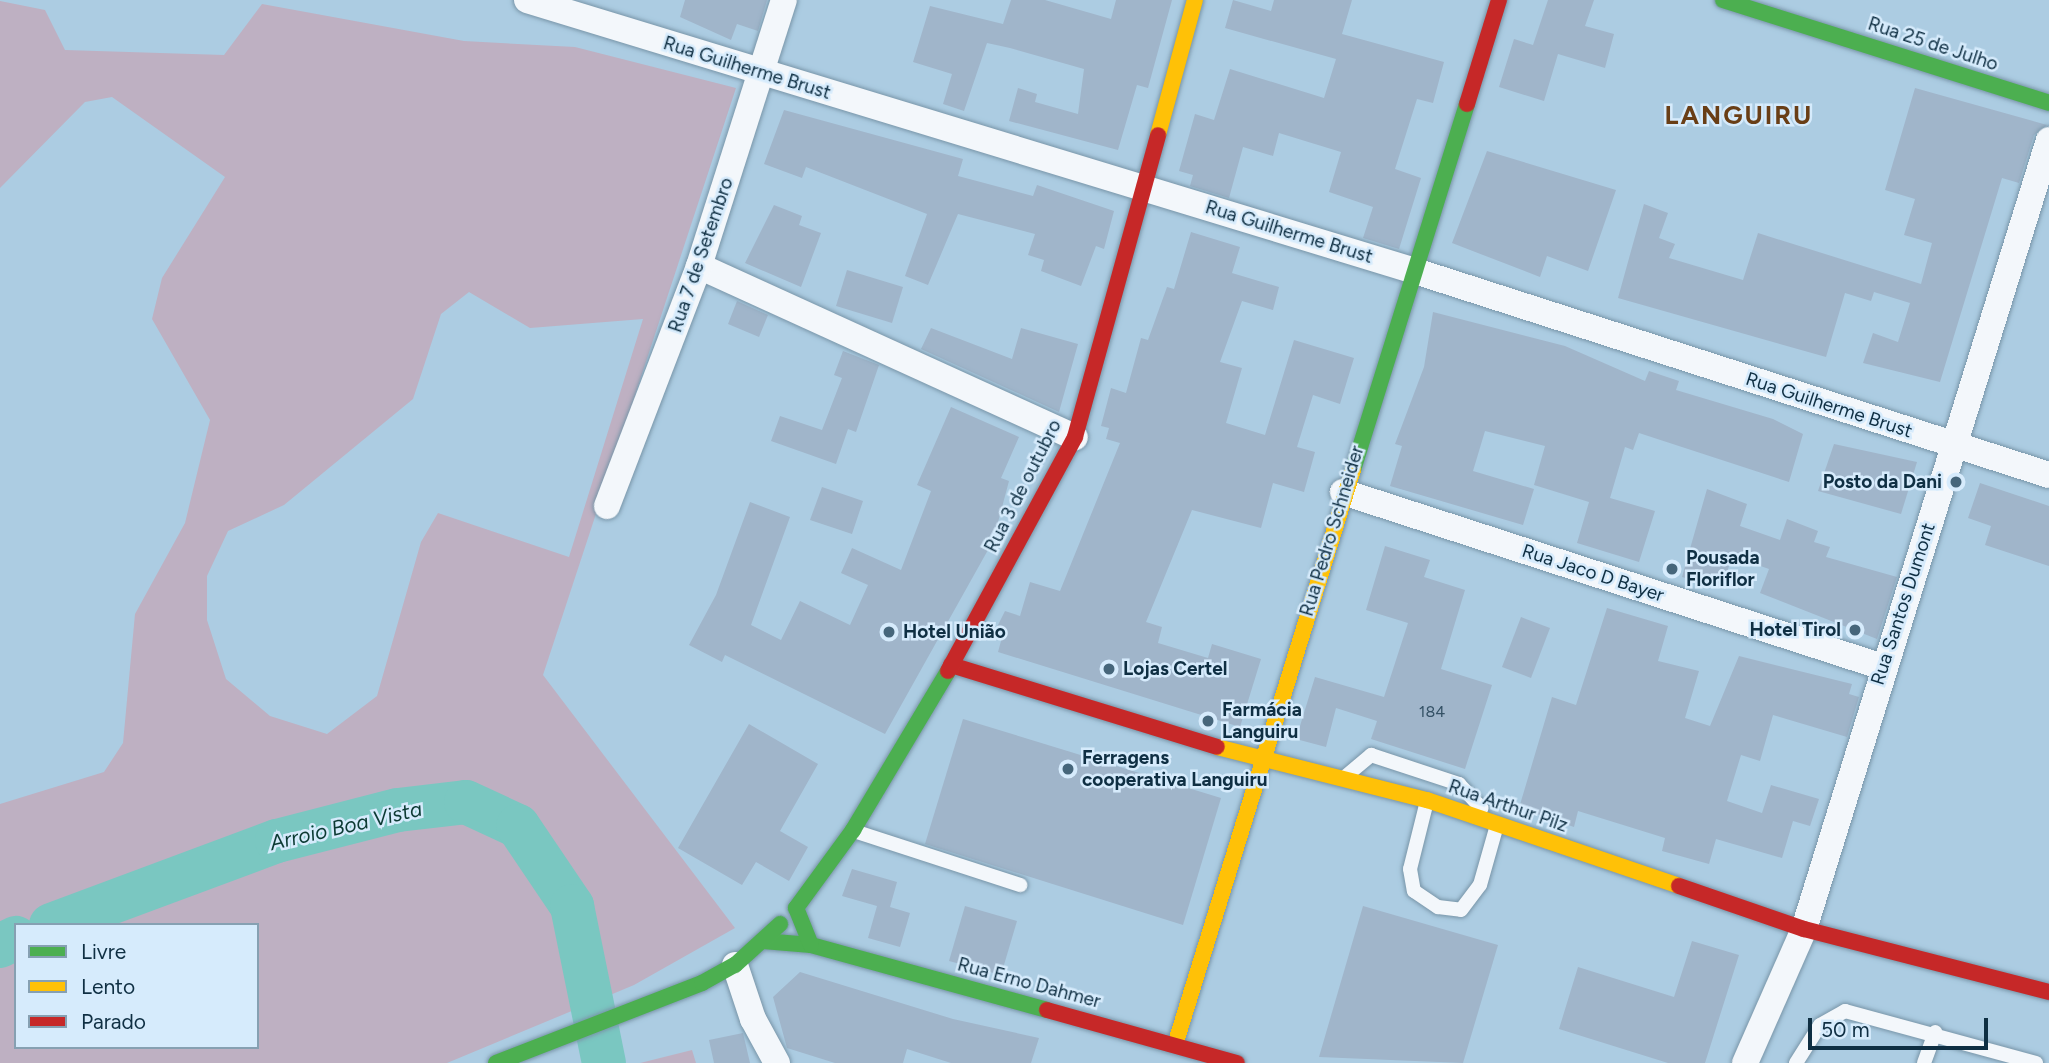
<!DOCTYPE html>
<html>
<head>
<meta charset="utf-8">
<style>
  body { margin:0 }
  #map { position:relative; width:2049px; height:1063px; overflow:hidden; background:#accce2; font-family:Figtree,sans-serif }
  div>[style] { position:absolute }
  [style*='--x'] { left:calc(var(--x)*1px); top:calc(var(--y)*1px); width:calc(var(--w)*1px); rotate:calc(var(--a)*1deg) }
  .green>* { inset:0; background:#beb0c2 }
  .river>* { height:44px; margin:-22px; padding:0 22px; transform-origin:22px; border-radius:22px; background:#7ac7c1 }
  .building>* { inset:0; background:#a0b5ca }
  .roads { filter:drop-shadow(0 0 2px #7895a8) drop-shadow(0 0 2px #7895a8) }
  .lane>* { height:14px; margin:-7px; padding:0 7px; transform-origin:7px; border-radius:7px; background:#f3f7fb }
  .street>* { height:26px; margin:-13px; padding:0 13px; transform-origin:13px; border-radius:13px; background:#f3f7fb }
  .fast>* { height:16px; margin:-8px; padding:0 8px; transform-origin:8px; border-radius:8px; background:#4caf50 }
  .slow>* { height:16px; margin:-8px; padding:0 8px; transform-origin:8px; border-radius:8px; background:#ffc107 }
  .jam>* { height:16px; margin:-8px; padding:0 8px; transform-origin:8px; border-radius:8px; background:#c62828 }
  .dots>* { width:19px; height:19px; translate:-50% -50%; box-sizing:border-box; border:4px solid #d6ebfc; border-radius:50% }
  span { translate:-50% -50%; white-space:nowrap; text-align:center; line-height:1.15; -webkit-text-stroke:5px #d6ebfc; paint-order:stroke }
  .number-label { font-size:16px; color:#355266 }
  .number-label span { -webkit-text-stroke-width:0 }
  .street-label { font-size:19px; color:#0f2f43 }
  .poi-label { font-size:19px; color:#0f2f43; font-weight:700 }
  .right { translate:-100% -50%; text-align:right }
  .left { translate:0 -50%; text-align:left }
  .water-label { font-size:21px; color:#0c3a33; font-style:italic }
  .district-label { font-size:26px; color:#693e16; font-weight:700; letter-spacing:2px }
  .legend { position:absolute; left:14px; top:923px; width:245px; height:126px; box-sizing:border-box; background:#d6ebfc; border:2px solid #86a0b2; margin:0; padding:9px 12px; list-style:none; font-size:21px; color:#0f2f43 }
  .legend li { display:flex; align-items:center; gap:14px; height:35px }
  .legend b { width:35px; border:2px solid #86a0b2 }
  .scale { position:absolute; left:1808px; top:1018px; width:180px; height:32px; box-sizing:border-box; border:4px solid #0f2f43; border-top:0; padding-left:9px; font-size:21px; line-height:24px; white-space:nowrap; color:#0f2f43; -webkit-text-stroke:5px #d6ebfc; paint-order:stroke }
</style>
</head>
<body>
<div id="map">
  <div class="green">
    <i style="clip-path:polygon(evenodd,0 1px,45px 10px,65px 50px,224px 55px,262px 4px,464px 41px,575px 47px,736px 88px,543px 675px,735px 928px,634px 985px,447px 1063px,0 1063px,0 804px,104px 772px,123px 743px,135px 614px,185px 523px,210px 420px,152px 319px,162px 278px,225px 177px,112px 97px,85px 102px,0 188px,0 1px,469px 292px,530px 328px,643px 319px,569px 557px,438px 513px,421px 542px,377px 696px,327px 734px,270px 716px,226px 679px,207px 620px,207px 576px,228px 531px,284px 505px,413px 399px,441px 314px,469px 292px,0 1px,16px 925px,257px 925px,257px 1047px,16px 1047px,16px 925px)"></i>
    <i style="clip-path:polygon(692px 1050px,696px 1063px,640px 1063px)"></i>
  </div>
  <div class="river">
    <i style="--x:51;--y:925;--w:241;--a:-20.4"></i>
    <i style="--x:277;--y:841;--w:125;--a:-14.4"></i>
    <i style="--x:398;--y:810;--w:68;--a:-6.7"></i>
    <i style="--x:466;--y:802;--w:57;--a:24.8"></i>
    <i style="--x:518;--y:826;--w:97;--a:56"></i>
    <i style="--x:572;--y:906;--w:160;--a:78.5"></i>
    <i style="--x:0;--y:946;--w:18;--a:-27"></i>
  </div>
  <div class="building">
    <i style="clip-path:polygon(685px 0,767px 0,758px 31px,737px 24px,731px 40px,680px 17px)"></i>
    <i style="clip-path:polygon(1011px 0,1045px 0,1111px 19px,1116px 0,1172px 0,1148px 88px,1137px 85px,1118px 150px,1009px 121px,1018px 88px,1037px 94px,1035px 102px,1078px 114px,1084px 69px,1010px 48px,987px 43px,964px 111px,943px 104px,952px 74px,913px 62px,930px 6px,1003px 24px)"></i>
    <i style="clip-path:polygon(1233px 0,1271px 11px,1274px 0,1352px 0,1342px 34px,1444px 62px,1433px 103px,1417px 99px,1395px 169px,1421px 178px,1399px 249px,1363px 238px,1373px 207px,1329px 192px,1341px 152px,1279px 133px,1273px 156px,1243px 147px,1229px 198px,1190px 186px,1193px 175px,1179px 171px,1195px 114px,1214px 120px,1230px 69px,1324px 98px,1336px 59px,1225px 28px)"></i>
    <i style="clip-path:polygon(1548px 0,1594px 0,1585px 26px,1614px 34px,1605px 68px,1558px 54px,1544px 101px,1499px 87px,1514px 39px,1533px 45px)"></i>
    <i style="clip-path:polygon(1915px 88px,2047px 125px,2034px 135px,2019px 183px,2002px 178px,1940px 382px,1863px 363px,1873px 333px,1898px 342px,1910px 303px,1874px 292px,1871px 301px,1845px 293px,1826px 357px,1618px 298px,1644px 204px,1668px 213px,1659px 238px,1675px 244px,1669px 258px,1743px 280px,1758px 233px,1921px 284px,1932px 243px,1904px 235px,1915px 199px,1885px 190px)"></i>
    <i style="clip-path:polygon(784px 110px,963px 159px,958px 176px,1033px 196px,1037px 185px,1114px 211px,1104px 249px,1096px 246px,1081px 286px,1041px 271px,1044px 260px,1028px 255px,1035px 234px,958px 214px,928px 285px,905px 276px,927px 214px,806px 167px,802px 178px,764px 164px)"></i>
    <i style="clip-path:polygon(1487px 151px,1616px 190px,1588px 271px,1547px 256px,1540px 277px,1452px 243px)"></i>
    <i style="clip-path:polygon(774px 205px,802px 216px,799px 225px,821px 233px,801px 287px,745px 263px)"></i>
    <i style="clip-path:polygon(1191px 232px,1240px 247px,1232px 273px,1279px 287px,1273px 310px,1242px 301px,1220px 362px,1242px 368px,1226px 423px,1265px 435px,1294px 340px,1354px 358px,1340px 404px,1313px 395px,1297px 447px,1315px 452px,1304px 492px,1273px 483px,1261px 528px,1192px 510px,1146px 622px,1162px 627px,1158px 643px,1208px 658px,1212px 644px,1261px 659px,1240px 727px,998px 652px,1004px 630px,997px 627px,1005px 611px,1020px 616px,1030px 582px,1060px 591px,1120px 443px,1106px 439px,1109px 428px,1101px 426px,1111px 388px,1126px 393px,1141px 338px,1148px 340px,1167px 287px,1174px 289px)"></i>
    <i style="clip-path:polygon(847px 270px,903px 287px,892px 323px,836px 306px)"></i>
    <i style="clip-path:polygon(737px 301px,768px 315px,759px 337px,728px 324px)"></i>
    <i style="clip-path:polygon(1433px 312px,1565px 346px,1645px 381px,1649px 371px,1679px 381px,1676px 390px,1773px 419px,1803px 434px,1789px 482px,1639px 433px,1633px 450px,1625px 447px,1610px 498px,1655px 511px,1639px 562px,1577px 543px,1589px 502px,1534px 485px,1545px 446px,1485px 431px,1473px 471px,1534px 489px,1523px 525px,1390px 486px,1402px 446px,1395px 444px,1424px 367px)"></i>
    <i style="clip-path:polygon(931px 328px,1012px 359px,1021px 328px,1078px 344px,1059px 412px,921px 349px)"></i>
    <i style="clip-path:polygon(843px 351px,879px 365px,856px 432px,848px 429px,836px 464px,771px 441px,780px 416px,822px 430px,842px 378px,834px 375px)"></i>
    <i style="clip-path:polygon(951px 407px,1019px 437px,1001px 478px,1009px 481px,993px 541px,885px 734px,725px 655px,722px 662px,689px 645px,716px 595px,750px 502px,790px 517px,751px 625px,781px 640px,800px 601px,850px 625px,868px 585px,841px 573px,852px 548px,901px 570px,931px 491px,917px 485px)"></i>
    <i style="clip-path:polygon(1834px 444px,1917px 462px,1901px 514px,1818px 491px)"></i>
    <i style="clip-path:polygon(1980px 483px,2049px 506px,2049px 566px,1985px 545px,1991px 526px,1968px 518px)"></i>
    <i style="clip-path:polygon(822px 487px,863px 501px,852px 534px,810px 520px)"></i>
    <i style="clip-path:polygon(1707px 489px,1747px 504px,1740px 526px,1780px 540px,1787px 519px,1818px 531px,1814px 542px,1830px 547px,1826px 557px,1897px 577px,1877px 639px,1760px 593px,1769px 569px,1732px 556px,1722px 589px,1682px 577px)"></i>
    <i style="clip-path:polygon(1385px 546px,1430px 560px,1424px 577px,1465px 590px,1441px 669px,1492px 685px,1465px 769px,1371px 739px,1377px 721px,1336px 708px,1326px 747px,1296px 739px,1315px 677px,1384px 697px,1408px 623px,1366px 610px)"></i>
    <i style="clip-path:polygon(1607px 608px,1668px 626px,1658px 661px,1699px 671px,1685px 718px,1710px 726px,1739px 656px,1852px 684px,1849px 694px,1859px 697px,1847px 737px,1773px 715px,1760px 761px,1741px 755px,1727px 801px,1762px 813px,1771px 785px,1819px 799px,1810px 826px,1793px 821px,1782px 858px,1716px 839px,1709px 864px,1662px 851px,1665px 838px,1578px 811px,1574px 827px,1519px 808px,1552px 697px,1576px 705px)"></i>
    <i style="clip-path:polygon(1521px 617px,1550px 628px,1531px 678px,1502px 667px)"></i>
    <i style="clip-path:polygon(963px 719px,1221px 798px,1183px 925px,925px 844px)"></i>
    <i style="clip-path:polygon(749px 724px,818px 764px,780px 831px,808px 847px,789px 881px,756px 862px,742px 885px,678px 848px)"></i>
    <i style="clip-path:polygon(852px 869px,897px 882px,890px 907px,910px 913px,900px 947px,868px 938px,877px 906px,842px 896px)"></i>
    <i style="clip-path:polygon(965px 906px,1017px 921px,1001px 975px,949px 961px)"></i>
    <i style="clip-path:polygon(1363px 906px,1498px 945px,1463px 1063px,1319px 1057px)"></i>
    <i style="clip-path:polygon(1692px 941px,1739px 955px,1705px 1063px,1668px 1063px,1559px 1029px,1578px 967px,1674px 997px)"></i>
    <i style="clip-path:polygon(800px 972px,953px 1019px,1039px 1038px,1031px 1063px,951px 1063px,907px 1049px,903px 1063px,835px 1063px,787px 1048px,773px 997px)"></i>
    <i style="clip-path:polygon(743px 1033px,750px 1063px,714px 1063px,709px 1040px)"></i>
  </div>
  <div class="roads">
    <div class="lane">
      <i style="--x:1346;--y:776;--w:33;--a:-40"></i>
      <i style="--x:1371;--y:755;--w:93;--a:18.2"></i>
      <i style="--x:1459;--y:784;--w:33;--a:47"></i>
      <i style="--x:1427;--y:801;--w:70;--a:104"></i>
      <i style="--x:1410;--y:869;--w:22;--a:80"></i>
      <i style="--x:1414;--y:891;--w:29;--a:34"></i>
      <i style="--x:1438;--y:907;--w:23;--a:7"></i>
      <i style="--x:1461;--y:910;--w:31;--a:-53"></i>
      <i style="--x:1480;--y:885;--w:62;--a:-74.2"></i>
      <i style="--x:854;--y:831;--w:175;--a:18"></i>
      <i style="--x:1796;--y:1063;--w:45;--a:-57.7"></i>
      <i style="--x:1820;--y:1025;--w:29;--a:-29"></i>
      <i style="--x:1845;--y:1011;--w:198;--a:15.2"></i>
      <i style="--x:1924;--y:1063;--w:33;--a:-70"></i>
    </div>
    <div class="street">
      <i style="--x:527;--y:0;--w:925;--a:16.97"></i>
      <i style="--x:1412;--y:270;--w:669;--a:17.84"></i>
      <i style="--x:699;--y:266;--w:413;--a:24.5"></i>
      <i style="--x:1343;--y:492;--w:568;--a:17.96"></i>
      <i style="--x:607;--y:506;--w:257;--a:-69"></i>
      <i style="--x:699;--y:266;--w:279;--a:-72.3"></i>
      <i style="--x:735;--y:965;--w:57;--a:71.6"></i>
      <i style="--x:753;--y:1019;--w:50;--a:61.4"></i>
      <i style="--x:1745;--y:1063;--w:146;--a:-66.2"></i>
      <i style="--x:1804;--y:929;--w:826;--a:-72.75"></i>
    </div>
    <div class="fast">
      <i style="--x:1723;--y:0;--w:342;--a:17.5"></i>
      <i style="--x:1353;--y:470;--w:383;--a:-72.7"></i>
      <i style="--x:763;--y:941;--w:48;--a:4.8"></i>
      <i style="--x:811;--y:945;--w:245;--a:15.4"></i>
      <i style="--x:811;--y:945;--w:40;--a:-112"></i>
      <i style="--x:796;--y:908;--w:97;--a:-53.8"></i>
      <i style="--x:853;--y:830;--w:185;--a:-59.1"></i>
      <i style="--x:496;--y:1063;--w:221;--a:-21.2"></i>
      <i style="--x:702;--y:983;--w:38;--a:-29"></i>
      <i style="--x:735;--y:965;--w:61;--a:-42.3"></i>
    </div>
    <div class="slow">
      <i style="--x:1158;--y:135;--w:140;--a:-74.7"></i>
      <i style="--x:1217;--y:747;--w:217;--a:14.2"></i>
      <i style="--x:1427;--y:800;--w:266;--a:18.8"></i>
      <i style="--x:1175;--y:1045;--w:602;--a:-72.8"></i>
    </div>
    <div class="jam">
      <i style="--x:1467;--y:104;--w:109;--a:-72.9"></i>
      <i style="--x:951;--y:665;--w:278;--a:17.1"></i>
      <i style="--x:948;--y:671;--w:266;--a:-61.5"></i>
      <i style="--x:1075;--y:437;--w:313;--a:-74.6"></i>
      <i style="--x:1679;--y:886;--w:132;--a:19"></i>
      <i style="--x:1804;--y:929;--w:253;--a:14.4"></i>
      <i style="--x:1047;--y:1010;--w:197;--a:15.6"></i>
    </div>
  </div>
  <div class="dots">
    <i style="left:1956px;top:482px;background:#46667b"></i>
    <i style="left:1672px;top:569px;background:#46667b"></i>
    <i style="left:1855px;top:630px;background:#46667b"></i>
    <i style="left:889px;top:632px;background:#46667b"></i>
    <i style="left:1109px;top:669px;background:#46667b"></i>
    <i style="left:1208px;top:721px;background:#46667b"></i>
    <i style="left:1068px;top:769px;background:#46667b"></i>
  </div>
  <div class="number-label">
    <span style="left:1432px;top:712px">184</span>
  </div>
  <div class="street-label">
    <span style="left:1933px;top:44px;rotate:18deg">Rua 25 de Julho</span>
    <span style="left:747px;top:68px;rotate:17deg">Rua Guilherme Brust</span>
    <span style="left:1289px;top:232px;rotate:17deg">Rua Guilherme Brust</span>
    <span style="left:701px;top:255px;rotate:-71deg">Rua 7 de Setembro</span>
    <span style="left:1829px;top:405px;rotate:18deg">Rua Guilherme Brust</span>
    <span style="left:1023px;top:486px;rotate:-63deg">Rua 3 de outubro</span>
    <span style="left:1332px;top:531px;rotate:-73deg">Rua Pedro Schneider</span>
    <span style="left:1593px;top:573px;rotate:18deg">Rua Jaco D Bayer</span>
    <span style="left:1903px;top:604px;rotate:-72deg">Rua Santos Dumont</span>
    <span style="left:1508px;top:806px;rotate:19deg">Rua Arthur Pilz</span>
    <span style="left:1029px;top:983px;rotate:15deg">Rua Erno Dahmer</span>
  </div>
  <div class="poi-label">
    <span class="right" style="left:1942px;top:482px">Posto da Dani</span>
    <span class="left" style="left:1686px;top:569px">Pousada<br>Floriflor</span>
    <span class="right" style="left:1841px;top:630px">Hotel Tirol</span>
    <span class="left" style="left:903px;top:632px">Hotel União</span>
    <span class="left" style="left:1123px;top:669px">Lojas Certel</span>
    <span class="left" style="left:1222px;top:721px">Farmácia<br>Languiru</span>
    <span class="left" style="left:1082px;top:769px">Ferragens<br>cooperativa Languiru</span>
  </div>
  <div class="water-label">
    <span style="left:346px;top:826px;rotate:-13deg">Arroio Boa Vista</span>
  </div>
  <div class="district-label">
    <span style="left:1739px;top:116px">LANGUIRU</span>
  </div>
  <ul class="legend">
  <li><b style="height:9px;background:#4caf50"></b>Livre</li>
  <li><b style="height:9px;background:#ffc107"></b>Lento</li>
  <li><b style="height:9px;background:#c62828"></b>Parado</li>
  </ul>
  <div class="scale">50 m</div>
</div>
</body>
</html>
